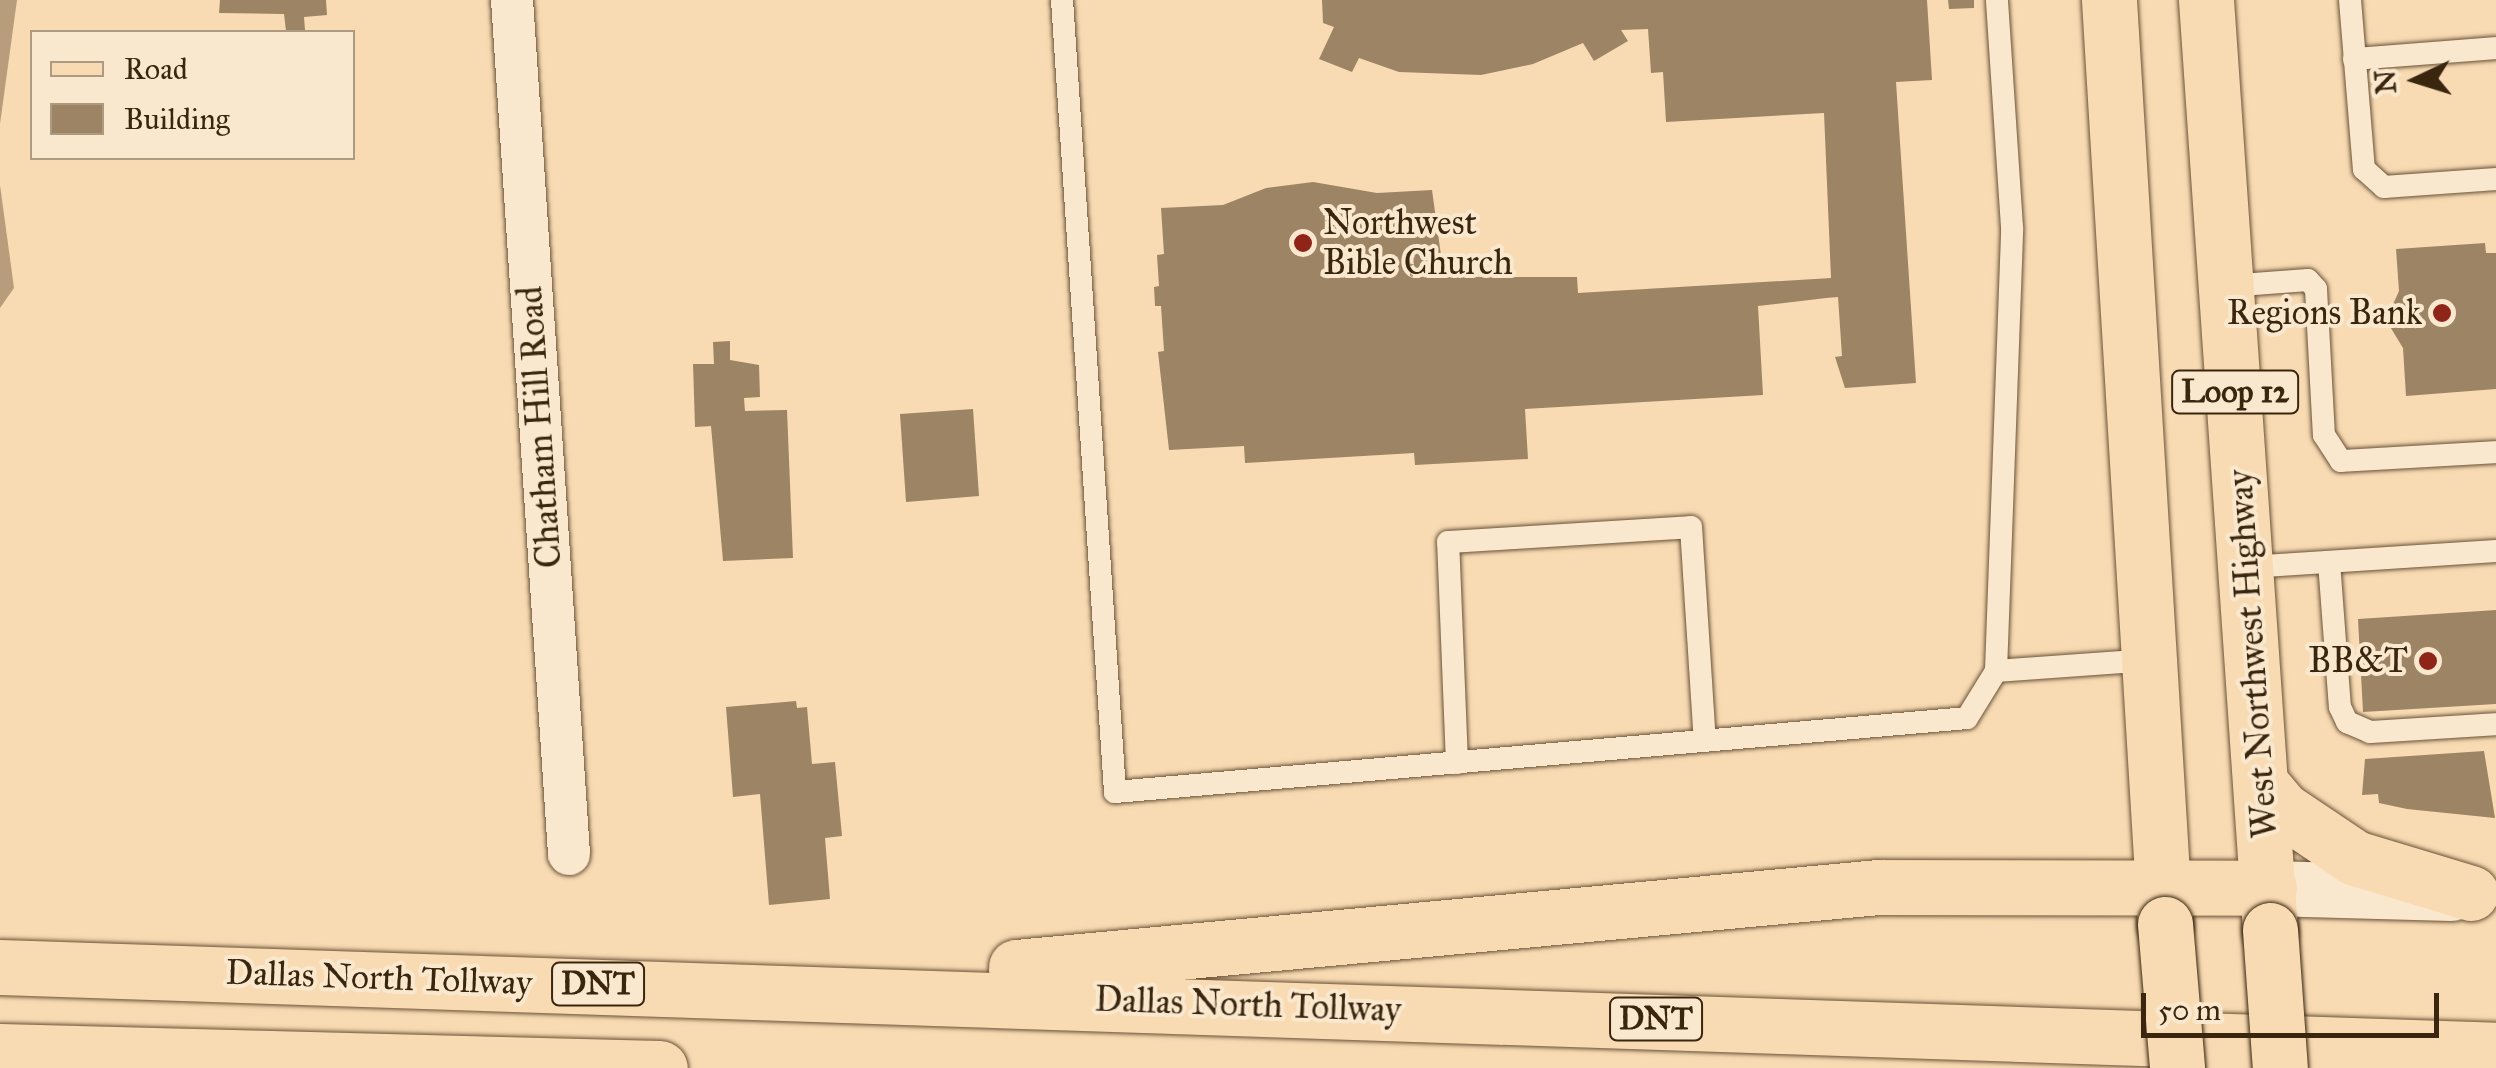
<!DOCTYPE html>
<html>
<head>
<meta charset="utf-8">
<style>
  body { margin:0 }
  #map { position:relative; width:2496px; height:1068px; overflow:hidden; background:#f8dbb3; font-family:"IM FELL Great Primer",serif }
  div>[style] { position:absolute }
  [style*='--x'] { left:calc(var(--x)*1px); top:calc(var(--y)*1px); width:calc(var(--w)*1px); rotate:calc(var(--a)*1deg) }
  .water>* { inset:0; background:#b79d7b }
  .building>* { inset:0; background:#9d8464 }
  .roads { filter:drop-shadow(0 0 2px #6a5237) drop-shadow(0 0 2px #6a5237) }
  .service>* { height:22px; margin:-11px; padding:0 11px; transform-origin:11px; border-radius:11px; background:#fae8ce }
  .minor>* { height:42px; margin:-21px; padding:0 21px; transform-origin:21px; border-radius:21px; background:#fae8ce }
  .secondary>* { height:55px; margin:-27.5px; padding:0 27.5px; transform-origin:27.5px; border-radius:27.5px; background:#fae8ce }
  .primary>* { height:55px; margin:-27.5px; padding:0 27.5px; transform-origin:27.5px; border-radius:27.5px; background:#f8dbb3 }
  .motorway>* { height:55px; margin:-27.5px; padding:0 27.5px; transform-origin:27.5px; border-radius:27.5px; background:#f8dbb3 }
  .bridges { filter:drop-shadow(0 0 2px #3a250e) drop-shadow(0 0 2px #3a250e) }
  .primary-bridge>* { height:55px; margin:-27.5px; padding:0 27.5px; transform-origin:27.5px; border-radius:27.5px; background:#f8dbb3 }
  .dots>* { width:28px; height:28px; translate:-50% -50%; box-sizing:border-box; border:5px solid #fae8ce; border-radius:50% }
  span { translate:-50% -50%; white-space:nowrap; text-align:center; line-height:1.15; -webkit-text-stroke:8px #fae8ce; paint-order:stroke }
  .shield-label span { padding:2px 8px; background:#fae8ce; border:2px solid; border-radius:8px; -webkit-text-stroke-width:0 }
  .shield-label { font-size:32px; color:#3a250e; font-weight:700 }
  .poi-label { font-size:35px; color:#3a250e }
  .left { translate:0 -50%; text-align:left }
  .right { translate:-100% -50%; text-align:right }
  .street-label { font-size:35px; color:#3a250e }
  .legend { position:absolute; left:30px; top:30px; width:325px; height:130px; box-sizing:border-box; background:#fae8ce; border:2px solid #ad9a81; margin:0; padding:12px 18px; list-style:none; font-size:30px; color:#3a250e }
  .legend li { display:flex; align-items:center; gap:20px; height:50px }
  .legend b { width:50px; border:2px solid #ad9a81 }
  .north { position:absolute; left:2366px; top:30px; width:100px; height:100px; -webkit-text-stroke:8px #fae8ce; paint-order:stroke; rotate:266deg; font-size:28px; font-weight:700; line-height:40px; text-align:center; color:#3a250e }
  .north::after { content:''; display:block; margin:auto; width:35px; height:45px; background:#3a250e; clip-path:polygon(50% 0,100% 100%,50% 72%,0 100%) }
  .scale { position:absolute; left:2141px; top:993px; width:298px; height:45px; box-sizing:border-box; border:5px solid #3a250e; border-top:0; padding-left:12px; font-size:30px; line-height:35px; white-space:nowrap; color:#3a250e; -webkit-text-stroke:8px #fae8ce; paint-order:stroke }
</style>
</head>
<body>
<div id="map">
  <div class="water">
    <i style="clip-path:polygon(0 0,17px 0,0 124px)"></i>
    <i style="clip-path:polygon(0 185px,14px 288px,0 308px)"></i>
  </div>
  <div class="building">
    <i style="clip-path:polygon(220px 0,326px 0,327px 15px,304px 17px,305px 30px,286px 31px,284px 14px,219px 13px)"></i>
    <i style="clip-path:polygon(1322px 0,1927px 0,1932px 80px,1896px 82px,1916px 383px,1845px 388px,1835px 357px,1842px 356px,1838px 297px,1826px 298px,1758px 306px,1763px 395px,1525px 409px,1528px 459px,1415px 465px,1414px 453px,1245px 463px,1244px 446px,1169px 450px,1158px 352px,1164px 351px,1161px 306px,1155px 306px,1154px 287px,1159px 286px,1157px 255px,1164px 254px,1161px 208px,1223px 205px,1266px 188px,1313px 182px,1377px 193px,1432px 190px,1444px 277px,1577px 277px,1578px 293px,1831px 278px,1824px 113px,1666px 122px,1663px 72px,1651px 73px,1648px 29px,1621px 30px,1628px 41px,1594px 61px,1583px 43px,1533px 64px,1481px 75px,1399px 72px,1359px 58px,1352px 72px,1319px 59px,1334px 27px,1323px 23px)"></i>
    <i style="clip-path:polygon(1948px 0,1974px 0,1974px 8px,1949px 9px)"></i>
    <i style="clip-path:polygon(2485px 243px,2486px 253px,2496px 253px,2496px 389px,2406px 396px,2403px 348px,2386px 320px,2399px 291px,2396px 249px)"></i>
    <i style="clip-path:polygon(730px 341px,730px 360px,759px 365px,760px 397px,744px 398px,745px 411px,787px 410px,793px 558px,723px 561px,711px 426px,695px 427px,693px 364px,714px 364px,713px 342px)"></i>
    <i style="clip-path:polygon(973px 409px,979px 496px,906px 502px,900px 414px)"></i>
    <i style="clip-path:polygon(2496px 610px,2496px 704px,2363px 712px,2358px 619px)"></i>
    <i style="clip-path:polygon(796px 701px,797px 708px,807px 707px,812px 764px,835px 762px,842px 836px,825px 838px,830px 899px,769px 905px,760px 794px,733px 797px,726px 707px)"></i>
    <i style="clip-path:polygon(2484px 751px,2495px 818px,2407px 809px,2379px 803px,2378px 794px,2362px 795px,2365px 759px)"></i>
  </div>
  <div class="roads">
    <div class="service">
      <i style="--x:1062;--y:0;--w:794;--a:86.17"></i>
      <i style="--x:1115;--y:792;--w:855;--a:-4.96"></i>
      <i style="--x:1967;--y:718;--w:55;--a:-58.3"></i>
      <i style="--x:1996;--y:671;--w:444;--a:-87.9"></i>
      <i style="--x:2012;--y:227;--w:227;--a:-93.8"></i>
      <i style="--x:2350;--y:0;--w:170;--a:85.3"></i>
      <i style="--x:2364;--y:169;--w:27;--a:42"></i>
      <i style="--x:2384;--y:187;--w:112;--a:-4.1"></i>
      <i style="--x:2354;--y:59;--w:142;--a:-4.4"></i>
      <i style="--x:2227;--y:286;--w:81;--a:-4.2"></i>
      <i style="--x:2308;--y:280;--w:12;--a:48"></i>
      <i style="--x:2316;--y:289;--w:146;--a:86.9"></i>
      <i style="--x:2324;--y:435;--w:31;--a:57"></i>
      <i style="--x:2341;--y:461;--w:155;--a:-3.3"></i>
      <i style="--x:2329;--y:562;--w:145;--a:85.7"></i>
      <i style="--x:2340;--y:707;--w:17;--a:65"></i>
      <i style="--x:2347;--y:722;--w:25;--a:23"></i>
      <i style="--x:2370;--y:732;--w:126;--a:-3.6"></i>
      <i style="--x:2248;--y:567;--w:249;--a:-3.7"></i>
      <i style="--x:1996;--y:671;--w:154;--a:-4.1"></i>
      <i style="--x:1457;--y:763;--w:221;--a:-92.3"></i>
      <i style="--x:1448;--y:542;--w:243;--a:-3.5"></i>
      <i style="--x:1691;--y:527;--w:214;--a:86.3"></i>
    </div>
    <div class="minor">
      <i style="--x:512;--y:0;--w:856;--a:86.18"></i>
    </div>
    <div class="secondary">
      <i style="--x:2269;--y:888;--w:182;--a:1.6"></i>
    </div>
    <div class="primary">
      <i style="--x:2109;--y:0;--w:926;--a:86.53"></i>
      <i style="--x:2206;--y:0;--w:932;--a:86.06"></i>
      <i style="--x:2261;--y:784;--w:33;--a:50"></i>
      <i style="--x:2282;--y:809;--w:88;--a:33.9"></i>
      <i style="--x:2355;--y:858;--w:121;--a:16.8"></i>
    </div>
    <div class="motorway">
      <i style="--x:0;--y:967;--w:2497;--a:1.9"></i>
      <i style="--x:1016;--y:967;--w:867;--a:-5.3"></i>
      <i style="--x:1879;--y:887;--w:390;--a:0.1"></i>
      <i style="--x:0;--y:1051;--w:660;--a:1.48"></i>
    </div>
  </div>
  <div class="bridges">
    <div class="primary-bridge">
      <i style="--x:2165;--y:924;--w:144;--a:85.2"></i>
      <i style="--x:2270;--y:930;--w:138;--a:85.9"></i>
    </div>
  </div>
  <div class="dots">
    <i style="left:1303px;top:243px;background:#8f2418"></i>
    <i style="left:2442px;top:313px;background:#8f2418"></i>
    <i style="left:2428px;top:661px;background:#8f2418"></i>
  </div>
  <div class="shield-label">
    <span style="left:2235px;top:392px">Loop 12</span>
    <span style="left:598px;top:984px">DNT</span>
    <span style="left:1656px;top:1019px">DNT</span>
  </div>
  <div class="poi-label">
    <span class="left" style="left:1323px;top:243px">Northwest<br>Bible Church</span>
    <span class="right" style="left:2422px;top:313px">Regions Bank</span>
    <span class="right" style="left:2408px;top:661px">BB&amp;T</span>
  </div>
  <div class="street-label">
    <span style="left:540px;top:427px;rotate:-94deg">Chatham Hill Road</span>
    <span style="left:2253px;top:654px;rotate:-94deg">West Northwest Highway</span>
    <span style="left:379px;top:978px;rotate:2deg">Dallas North Tollway</span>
    <span style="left:1248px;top:1005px;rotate:2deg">Dallas North Tollway</span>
  </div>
  <ul class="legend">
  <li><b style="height:12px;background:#f8dbb3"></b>Road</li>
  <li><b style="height:28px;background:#9d8464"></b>Building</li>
  </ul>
  <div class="north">N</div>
  <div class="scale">50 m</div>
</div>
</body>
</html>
